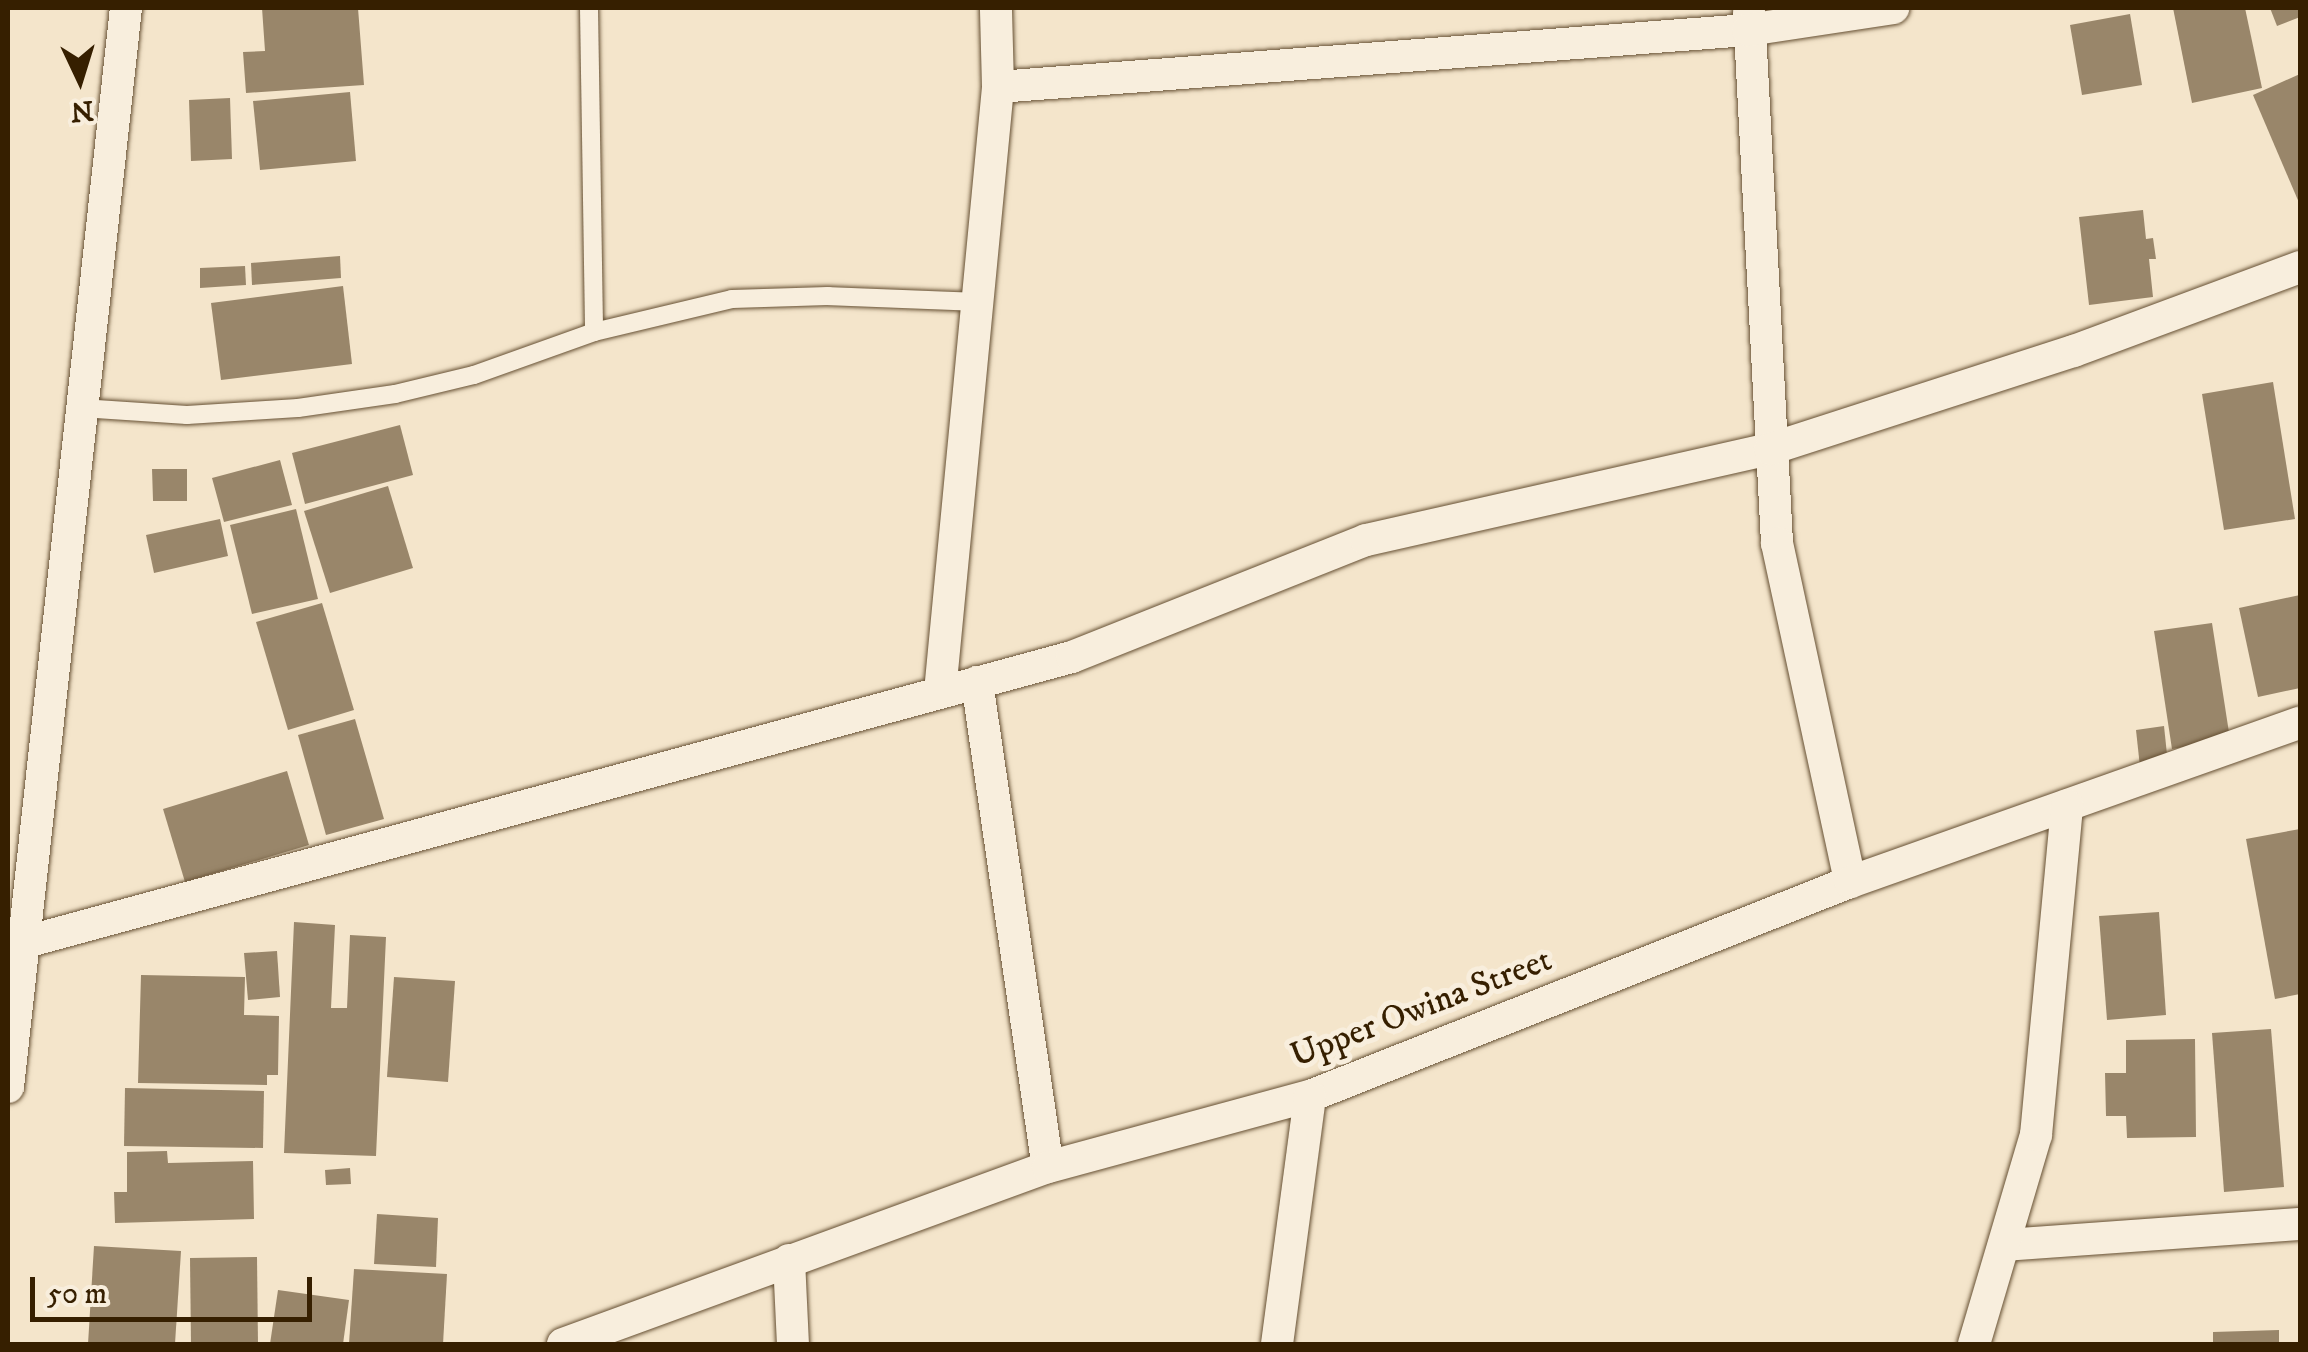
<!DOCTYPE html>
<html>
<head>
<meta charset="utf-8">
<style>
  body { margin:0 }
  #map { position:relative; width:2308px; height:1352px; overflow:hidden; background:#f4e5cb; font-family:"IM FELL DW Pica",serif }
  div>[style] { position:absolute }
  [style*='--x'] { left:calc(var(--x)*1px); top:calc(var(--y)*1px); width:calc(var(--w)*1px); rotate:calc(var(--a)*1deg) }
  .building>* { inset:0; background:#99866a }
  .roads { filter:drop-shadow(0 0 2px #665033) drop-shadow(0 0 2px #665033) }
  .service>* { height:18px; margin:-9px; padding:0 9px; transform-origin:9px; border-radius:9px; background:#f8eedd }
  .minor>* { height:32px; margin:-16px; padding:0 16px; transform-origin:16px; border-radius:16px; background:#f8eedd }
  span { translate:-50% -50%; white-space:nowrap; text-align:center; line-height:1.15; -webkit-text-stroke:10px #f8eedd; paint-order:stroke }
  .street-label { font-size:35px; color:#361f00 }
  .frame { position:absolute; inset:0; border:10px solid #361f00; pointer-events:none }
  .north { position:absolute; left:30px; top:30px; width:100px; height:100px; -webkit-text-stroke:8px #f8eedd; paint-order:stroke; rotate:176deg; font-size:28px; font-weight:700; line-height:40px; text-align:center; color:#361f00 }
  .north::after { content:''; display:block; margin:auto; width:35px; height:45px; background:#361f00; clip-path:polygon(50% 0,100% 100%,50% 72%,0 100%) }
  .scale { position:absolute; left:30px; top:1277px; width:282px; height:45px; box-sizing:border-box; border:5px solid #361f00; border-top:0; padding-left:12px; font-size:30px; line-height:35px; white-space:nowrap; color:#361f00; -webkit-text-stroke:8px #f8eedd; paint-order:stroke }
</style>
</head>
<body>
<div id="map">
  <div class="building">
    <i style="clip-path:polygon(262px 8px,358px 8px,364px 85px,246px 93px,243px 52px,265px 51px)"></i>
    <i style="clip-path:polygon(2173px 8px,2245px 8px,2262px 88px,2192px 103px)"></i>
    <i style="clip-path:polygon(2270px 8px,2300px 8px,2300px 17px,2277px 26px)"></i>
    <i style="clip-path:polygon(2130px 14px,2142px 85px,2082px 95px,2070px 25px)"></i>
    <i style="clip-path:polygon(2300px 74px,2300px 205px,2253px 95px)"></i>
    <i style="clip-path:polygon(350px 92px,356px 161px,260px 170px,253px 101px)"></i>
    <i style="clip-path:polygon(230px 98px,232px 159px,191px 161px,189px 100px)"></i>
    <i style="clip-path:polygon(2143px 210px,2146px 239px,2153px 238px,2156px 259px,2149px 259px,2153px 297px,2089px 305px,2079px 217px)"></i>
    <i style="clip-path:polygon(340px 256px,341px 278px,252px 285px,251px 263px)"></i>
    <i style="clip-path:polygon(245px 266px,246px 285px,200px 288px,200px 268px)"></i>
    <i style="clip-path:polygon(343px 286px,352px 364px,221px 380px,211px 303px)"></i>
    <i style="clip-path:polygon(2273px 382px,2295px 519px,2224px 530px,2202px 394px)"></i>
    <i style="clip-path:polygon(400px 425px,413px 475px,305px 504px,292px 453px)"></i>
    <i style="clip-path:polygon(280px 460px,292px 505px,224px 522px,212px 478px)"></i>
    <i style="clip-path:polygon(152px 469px,187px 469px,187px 501px,153px 501px)"></i>
    <i style="clip-path:polygon(388px 486px,413px 568px,330px 593px,304px 511px)"></i>
    <i style="clip-path:polygon(296px 509px,318px 599px,252px 614px,230px 525px)"></i>
    <i style="clip-path:polygon(220px 519px,228px 556px,154px 573px,146px 535px)"></i>
    <i style="clip-path:polygon(2300px 595px,2300px 688px,2258px 697px,2239px 608px)"></i>
    <i style="clip-path:polygon(322px 603px,354px 710px,288px 730px,256px 622px)"></i>
    <i style="clip-path:polygon(2212px 623px,2230px 739px,2172px 749px,2154px 631px)"></i>
    <i style="clip-path:polygon(355px 719px,384px 819px,326px 835px,298px 735px)"></i>
    <i style="clip-path:polygon(2164px 726px,2168px 764px,2140px 767px,2136px 730px)"></i>
    <i style="clip-path:polygon(287px 771px,309px 845px,185px 882px,163px 809px)"></i>
    <i style="clip-path:polygon(2300px 829px,2300px 994px,2275px 999px,2246px 839px)"></i>
    <i style="clip-path:polygon(2159px 912px,2166px 1015px,2107px 1020px,2099px 916px)"></i>
    <i style="clip-path:polygon(294px 922px,335px 925px,331px 1008px,347px 1008px,350px 935px,386px 937px,376px 1156px,284px 1153px)"></i>
    <i style="clip-path:polygon(277px 951px,280px 997px,248px 1000px,244px 953px)"></i>
    <i style="clip-path:polygon(141px 975px,245px 977px,244px 1015px,279px 1016px,278px 1075px,267px 1075px,267px 1085px,138px 1083px)"></i>
    <i style="clip-path:polygon(394px 977px,455px 981px,448px 1082px,387px 1077px)"></i>
    <i style="clip-path:polygon(2271px 1029px,2284px 1187px,2224px 1192px,2212px 1033px)"></i>
    <i style="clip-path:polygon(2195px 1039px,2196px 1137px,2127px 1138px,2126px 1116px,2106px 1116px,2105px 1073px,2126px 1073px,2126px 1040px)"></i>
    <i style="clip-path:polygon(125px 1088px,264px 1091px,263px 1148px,124px 1146px)"></i>
    <i style="clip-path:polygon(167px 1151px,168px 1163px,253px 1161px,254px 1219px,115px 1223px,114px 1192px,127px 1192px,127px 1152px)"></i>
    <i style="clip-path:polygon(350px 1168px,351px 1184px,326px 1185px,325px 1170px)"></i>
    <i style="clip-path:polygon(377px 1214px,438px 1218px,436px 1267px,374px 1264px)"></i>
    <i style="clip-path:polygon(94px 1246px,181px 1251px,175px 1344px,88px 1344px)"></i>
    <i style="clip-path:polygon(257px 1257px,258px 1344px,191px 1344px,190px 1258px)"></i>
    <i style="clip-path:polygon(354px 1269px,447px 1274px,443px 1344px,349px 1344px)"></i>
    <i style="clip-path:polygon(278px 1290px,349px 1300px,343px 1344px,270px 1344px)"></i>
    <i style="clip-path:polygon(2279px 1330px,2279px 1344px,2213px 1344px,2213px 1332px)"></i>
  </div>
  <div class="roads">
    <div class="service">
      <i style="--x:589;--y:8;--w:324;--a:89.1"></i>
      <i style="--x:81;--y:408;--w:106;--a:3.8"></i>
      <i style="--x:187;--y:415;--w:111;--a:-3.6"></i>
      <i style="--x:298;--y:408;--w:98;--a:-8.2"></i>
      <i style="--x:395;--y:394;--w:81;--a:-13.5"></i>
      <i style="--x:474;--y:375;--w:127;--a:-19.7"></i>
      <i style="--x:594;--y:332;--w:142;--a:-13.4"></i>
      <i style="--x:732;--y:299;--w:96;--a:-1.8"></i>
      <i style="--x:828;--y:296;--w:149;--a:2.3"></i>
    </div>
    <div class="minor">
      <i style="--x:1749;--y:12;--w:532;--a:86.98"></i>
      <i style="--x:1777;--y:543;--w:347;--a:77.8"></i>
      <i style="--x:998;--y:87;--w:752;--a:-4.35"></i>
      <i style="--x:1748;--y:30;--w:147;--a:-8.6"></i>
      <i style="--x:977;--y:682;--w:490;--a:81.7"></i>
      <i style="--x:940;--y:692;--w:608;--a:-84.52"></i>
      <i style="--x:998;--y:87;--w:79;--a:-91.5"></i>
      <i style="--x:22;--y:943;--w:1088;--a:-15.24"></i>
      <i style="--x:1072;--y:657;--w:316;--a:-21.7"></i>
      <i style="--x:1366;--y:540;--w:414;--a:-12.7"></i>
      <i style="--x:1770;--y:449;--w:319;--a:-17.9"></i>
      <i style="--x:2074;--y:351;--w:241;--a:-20.4"></i>
      <i style="--x:8;--y:1087;--w:1085;--a:-83.76"></i>
      <i style="--x:2005;--y:1245;--w:296;--a:-4.1"></i>
      <i style="--x:789;--y:1260;--w:84;--a:87.3"></i>
      <i style="--x:563;--y:1344;--w:516;--a:-20.05"></i>
      <i style="--x:1048;--y:1167;--w:271;--a:-15.2"></i>
      <i style="--x:1310;--y:1096;--w:581;--a:-21.62"></i>
      <i style="--x:1850;--y:882;--w:477;--a:-19.5"></i>
      <i style="--x:1277;--y:1344;--w:250;--a:-82.4"></i>
      <i style="--x:1974;--y:1344;--w:218;--a:-73.5"></i>
      <i style="--x:2036;--y:1135;--w:331;--a:-84.6"></i>
    </div>
  </div>
  <div class="street-label">
    <span style="left:1421px;top:1008px;rotate:-21deg">Upper Owina Street</span>
  </div>
  <div class="frame"></div>
  <div class="north">N</div>
  <div class="scale">50 m</div>
</div>
</body>
</html>
